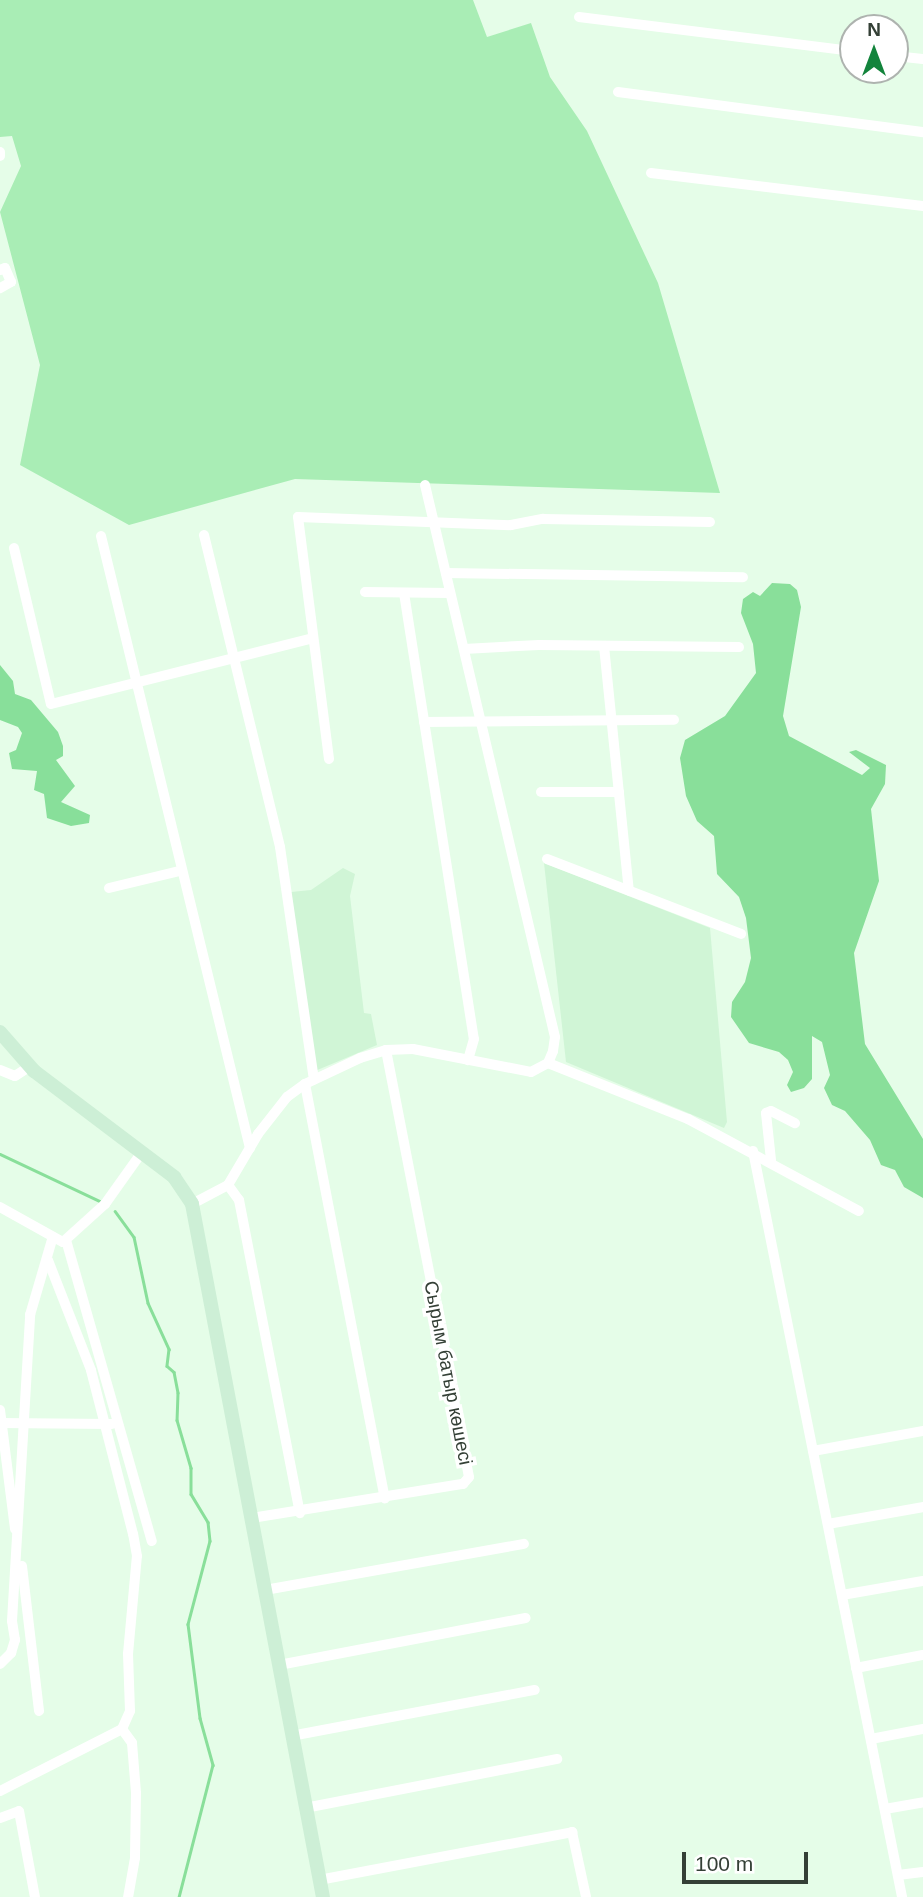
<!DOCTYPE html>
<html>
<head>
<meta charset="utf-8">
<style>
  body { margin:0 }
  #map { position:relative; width:923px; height:1897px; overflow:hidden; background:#e5fde8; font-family:Helvetica,sans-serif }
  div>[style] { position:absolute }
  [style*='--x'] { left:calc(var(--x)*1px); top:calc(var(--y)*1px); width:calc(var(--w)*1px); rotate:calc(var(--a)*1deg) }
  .built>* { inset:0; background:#d0f5d6 }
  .green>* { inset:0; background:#a9edb5 }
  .forest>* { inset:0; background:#88df9a }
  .water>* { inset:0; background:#89df9a }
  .stream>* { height:2.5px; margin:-1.25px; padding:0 1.25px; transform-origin:1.25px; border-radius:1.25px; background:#89df9a }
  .minor>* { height:10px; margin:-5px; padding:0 5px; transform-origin:5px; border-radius:5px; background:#fff }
  .secondary>* { height:14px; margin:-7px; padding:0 7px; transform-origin:7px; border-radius:7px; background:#cdefd6 }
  span { translate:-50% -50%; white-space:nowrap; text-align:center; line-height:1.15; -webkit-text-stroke:7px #fff; paint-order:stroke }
  .street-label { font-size:19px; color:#344036 }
  .north { position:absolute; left:839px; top:14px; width:70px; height:70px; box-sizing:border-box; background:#fff; border:2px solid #aeb3af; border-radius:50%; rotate:0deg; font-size:19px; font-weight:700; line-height:28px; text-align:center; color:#344036 }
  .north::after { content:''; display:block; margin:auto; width:24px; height:32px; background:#13843c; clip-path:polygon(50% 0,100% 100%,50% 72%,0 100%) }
  .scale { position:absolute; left:682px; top:1852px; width:126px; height:32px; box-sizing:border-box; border:4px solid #344036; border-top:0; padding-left:9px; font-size:21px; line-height:24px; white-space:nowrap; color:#344036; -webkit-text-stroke:5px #fff; paint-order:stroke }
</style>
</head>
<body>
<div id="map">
  <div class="built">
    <i style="clip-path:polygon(544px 863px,710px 928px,727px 1122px,724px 1128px,566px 1062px)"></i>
    <i style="clip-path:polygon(343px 868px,355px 874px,350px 896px,364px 1013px,371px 1014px,377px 1045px,315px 1071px,291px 892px,311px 890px)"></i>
  </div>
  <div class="green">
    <i style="clip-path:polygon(0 0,473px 0,487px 37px,531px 23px,550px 77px,587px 131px,658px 283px,720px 493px,295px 479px,129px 525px,20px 465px,40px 365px,0 212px,21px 166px,12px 136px,0 137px)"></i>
  </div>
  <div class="forest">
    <i style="clip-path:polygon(0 665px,13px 681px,15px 694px,31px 700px,58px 732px,63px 746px,63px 756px,56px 760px,75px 786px,61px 802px,90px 815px,89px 823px,71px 826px,47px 818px,44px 794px,34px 790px,37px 771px,12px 769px,9px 753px,16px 750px,22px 733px,18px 727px,0 720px)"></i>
  </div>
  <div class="water">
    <i style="clip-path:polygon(772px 583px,790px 584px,797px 590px,801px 607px,783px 716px,789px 736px,862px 775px,870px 768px,849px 752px,856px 750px,886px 765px,885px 784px,871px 809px,879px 881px,854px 953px,865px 1044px,923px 1139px,923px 1198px,904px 1187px,895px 1170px,881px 1165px,870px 1140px,845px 1111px,832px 1105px,824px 1088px,830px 1075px,822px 1042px,812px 1036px,812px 1079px,804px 1088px,791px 1092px,787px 1085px,793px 1072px,788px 1060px,779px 1052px,749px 1043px,731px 1017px,732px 1002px,745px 982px,751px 958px,746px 918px,739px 897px,717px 874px,714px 836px,697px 821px,686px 796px,680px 758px,685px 740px,725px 716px,756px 673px,753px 644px,741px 613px,743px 599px,753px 592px,760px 596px)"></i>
  </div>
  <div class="stream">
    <i style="--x:0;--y:1154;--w:110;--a:25.2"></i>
    <i style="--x:115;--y:1211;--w:32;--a:54"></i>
    <i style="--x:134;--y:1237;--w:67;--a:78"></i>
    <i style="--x:148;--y:1303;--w:51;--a:65.5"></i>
    <i style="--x:169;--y:1349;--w:17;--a:97"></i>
    <i style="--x:167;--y:1366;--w:9;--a:41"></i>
    <i style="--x:174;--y:1372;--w:21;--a:79"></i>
    <i style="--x:178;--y:1393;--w:27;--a:92"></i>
    <i style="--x:177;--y:1420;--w:50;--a:73.7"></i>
    <i style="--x:191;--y:1468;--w:26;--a:90"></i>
    <i style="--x:191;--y:1494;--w:33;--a:59"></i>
    <i style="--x:208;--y:1522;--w:19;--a:84"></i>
    <i style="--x:210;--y:1541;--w:86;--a:104.8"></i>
    <i style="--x:188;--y:1624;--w:95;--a:82.7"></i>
    <i style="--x:200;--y:1718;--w:49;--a:74.5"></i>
    <i style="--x:213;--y:1765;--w:136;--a:104.4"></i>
  </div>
  <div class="minor">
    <i style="--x:579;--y:17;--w:276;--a:7.1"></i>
    <i style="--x:895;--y:56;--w:28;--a:6"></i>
    <i style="--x:618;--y:92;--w:308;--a:7.5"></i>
    <i style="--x:0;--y:152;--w:4;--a:90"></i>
    <i style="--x:651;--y:173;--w:274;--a:6.9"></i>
    <i style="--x:0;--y:270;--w:5;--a:-22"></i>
    <i style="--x:5;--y:268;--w:15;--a:67"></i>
    <i style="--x:11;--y:282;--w:13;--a:151"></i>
    <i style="--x:204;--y:535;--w:321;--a:76.3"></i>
    <i style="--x:280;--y:847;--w:235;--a:81.7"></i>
    <i style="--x:101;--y:536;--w:630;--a:76.32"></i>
    <i style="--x:14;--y:548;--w:160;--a:76.7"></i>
    <i style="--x:51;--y:704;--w:270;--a:-14.1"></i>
    <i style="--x:446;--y:573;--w:297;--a:0.8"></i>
    <i style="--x:365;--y:592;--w:85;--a:0.7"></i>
    <i style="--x:404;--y:593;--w:451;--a:81.1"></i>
    <i style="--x:474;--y:1039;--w:22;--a:106"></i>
    <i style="--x:604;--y:646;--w:246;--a:84.2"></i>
    <i style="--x:464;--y:649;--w:75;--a:-3.1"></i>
    <i style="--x:539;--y:645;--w:200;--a:0.6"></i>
    <i style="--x:424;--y:722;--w:250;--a:-0.5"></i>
    <i style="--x:329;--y:759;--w:244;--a:-97.3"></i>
    <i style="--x:298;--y:517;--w:213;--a:2.2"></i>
    <i style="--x:511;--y:525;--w:33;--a:-11"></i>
    <i style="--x:543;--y:519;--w:167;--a:1"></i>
    <i style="--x:541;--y:792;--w:78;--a:0"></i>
    <i style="--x:547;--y:859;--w:208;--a:21.1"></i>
    <i style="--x:109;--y:888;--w:73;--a:-13.5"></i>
    <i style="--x:548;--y:1063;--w:151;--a:21.8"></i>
    <i style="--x:688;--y:1119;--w:194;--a:28.3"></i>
    <i style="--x:0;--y:1070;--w:16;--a:22"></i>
    <i style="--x:15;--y:1076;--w:17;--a:-33"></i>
    <i style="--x:305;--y:1084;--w:422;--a:79.1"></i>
    <i style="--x:753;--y:1151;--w:761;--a:78.7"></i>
    <i style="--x:771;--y:1160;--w:47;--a:-96.1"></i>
    <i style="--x:766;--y:1113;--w:5;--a:-22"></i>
    <i style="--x:771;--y:1111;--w:27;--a:27"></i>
    <i style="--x:228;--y:1185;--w:19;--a:54"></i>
    <i style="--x:239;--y:1200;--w:319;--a:79"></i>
    <i style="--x:192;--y:1204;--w:41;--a:-27.8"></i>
    <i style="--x:228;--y:1185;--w:59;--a:-59.5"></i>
    <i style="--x:258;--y:1134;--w:47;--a:-51.9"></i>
    <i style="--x:287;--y:1097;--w:22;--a:-36"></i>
    <i style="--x:305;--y:1084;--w:61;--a:-25.3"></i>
    <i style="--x:360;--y:1058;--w:27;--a:-17"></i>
    <i style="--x:386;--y:1050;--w:27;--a:-2"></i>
    <i style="--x:413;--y:1049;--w:120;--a:11"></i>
    <i style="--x:531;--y:1072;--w:19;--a:-28"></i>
    <i style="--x:548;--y:1063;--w:13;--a:-67"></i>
    <i style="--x:553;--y:1051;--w:14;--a:-82"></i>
    <i style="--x:555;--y:1037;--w:567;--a:-103.25"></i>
    <i style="--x:0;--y:1207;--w:72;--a:29.1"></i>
    <i style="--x:63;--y:1242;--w:57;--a:-42.1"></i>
    <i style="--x:105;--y:1204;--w:64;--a:-54.6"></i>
    <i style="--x:66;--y:1240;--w:313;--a:74.1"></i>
    <i style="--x:0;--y:1410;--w:120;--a:82.8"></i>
    <i style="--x:0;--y:1423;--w:112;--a:0.5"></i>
    <i style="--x:813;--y:1451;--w:112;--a:-10.3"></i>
    <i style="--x:252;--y:1518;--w:214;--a:-9.2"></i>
    <i style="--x:463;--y:1484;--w:9;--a:-49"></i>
    <i style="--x:469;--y:1477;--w:435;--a:-101"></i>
    <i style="--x:828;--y:1524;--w:97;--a:-10.1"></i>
    <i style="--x:22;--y:1566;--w:146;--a:83.3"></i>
    <i style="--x:265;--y:1590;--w:263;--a:-10.1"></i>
    <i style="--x:842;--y:1595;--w:82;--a:-9.8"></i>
    <i style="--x:0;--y:1664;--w:16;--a:-45"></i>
    <i style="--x:11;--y:1653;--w:14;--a:-73"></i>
    <i style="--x:15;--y:1640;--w:19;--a:-99"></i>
    <i style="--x:12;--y:1621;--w:307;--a:-86.6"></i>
    <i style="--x:30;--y:1315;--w:78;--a:-73.7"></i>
    <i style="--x:279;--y:1665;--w:251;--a:-10.8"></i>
    <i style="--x:856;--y:1668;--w:68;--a:-11"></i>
    <i style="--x:122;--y:1729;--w:17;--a:54"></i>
    <i style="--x:132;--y:1743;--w:50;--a:85.4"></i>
    <i style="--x:136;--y:1793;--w:65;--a:90.9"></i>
    <i style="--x:135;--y:1858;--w:40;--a:100"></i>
    <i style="--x:291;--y:1736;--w:248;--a:-10.7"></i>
    <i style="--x:871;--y:1739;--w:53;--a:-10.9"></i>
    <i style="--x:0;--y:1791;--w:137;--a:-26.9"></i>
    <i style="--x:122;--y:1729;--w:20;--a:-66"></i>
    <i style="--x:130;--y:1711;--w:57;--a:-92"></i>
    <i style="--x:128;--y:1654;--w:98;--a:-84.8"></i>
    <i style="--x:137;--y:1556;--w:22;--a:-100"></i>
    <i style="--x:133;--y:1534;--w:169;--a:-104.4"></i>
    <i style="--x:91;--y:1370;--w:118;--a:-111.4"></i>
    <i style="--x:305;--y:1808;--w:257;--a:-11"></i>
    <i style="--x:885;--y:1809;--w:39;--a:-10"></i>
    <i style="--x:0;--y:1818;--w:20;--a:-20"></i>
    <i style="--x:19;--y:1811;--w:87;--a:79.5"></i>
    <i style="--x:898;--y:1875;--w:25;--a:-7"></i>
    <i style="--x:319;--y:1880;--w:258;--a:-10.7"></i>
    <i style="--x:572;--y:1832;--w:66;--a:77.8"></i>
  </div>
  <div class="secondary">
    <i style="--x:0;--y:1032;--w:52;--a:48.9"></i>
    <i style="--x:34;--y:1071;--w:176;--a:37.1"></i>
    <i style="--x:174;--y:1177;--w:32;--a:56"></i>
    <i style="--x:192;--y:1204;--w:705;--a:79.3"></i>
  </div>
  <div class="street-label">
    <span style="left:448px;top:1373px;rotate:79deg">Сырым батыр көшесі</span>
  </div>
  <div class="north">N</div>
  <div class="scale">100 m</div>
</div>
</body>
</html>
